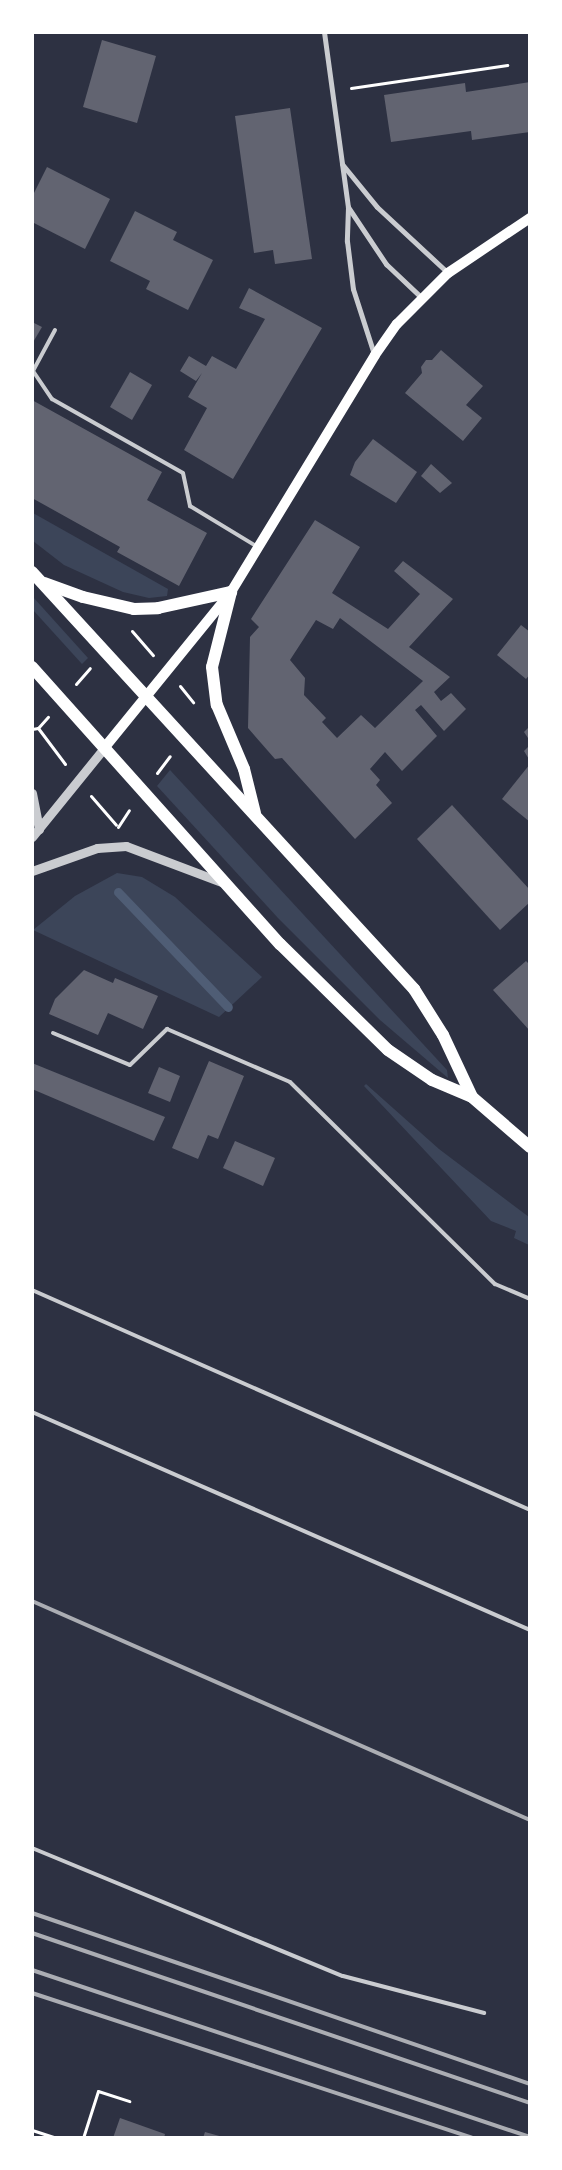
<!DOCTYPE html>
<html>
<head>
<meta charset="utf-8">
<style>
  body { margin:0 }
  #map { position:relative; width:562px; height:2170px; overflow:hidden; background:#2d3142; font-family:"IBM Plex Serif",serif }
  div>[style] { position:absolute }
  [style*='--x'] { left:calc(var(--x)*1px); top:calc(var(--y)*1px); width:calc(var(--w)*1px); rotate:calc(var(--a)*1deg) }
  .green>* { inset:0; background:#3c4559 }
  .stream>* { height:9px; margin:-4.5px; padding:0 4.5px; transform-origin:4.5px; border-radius:4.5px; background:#4f5d75 }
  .building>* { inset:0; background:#626471 }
  .path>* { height:3px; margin:-1.5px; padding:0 1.5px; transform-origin:1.5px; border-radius:1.5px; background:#fff }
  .service>* { height:4px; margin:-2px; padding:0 2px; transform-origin:2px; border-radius:2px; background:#caccd0 }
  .minor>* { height:5px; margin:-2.5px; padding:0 2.5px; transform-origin:2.5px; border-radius:2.5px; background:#caccd0 }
  .tertiary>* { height:9px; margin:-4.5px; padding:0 4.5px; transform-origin:4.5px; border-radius:4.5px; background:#caccd0 }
  .secondary>* { height:10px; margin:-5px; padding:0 5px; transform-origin:5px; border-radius:5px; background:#fff }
  .primary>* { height:12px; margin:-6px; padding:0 6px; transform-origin:6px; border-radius:6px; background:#fff }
  .rail>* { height:4px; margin:-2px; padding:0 2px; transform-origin:2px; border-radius:2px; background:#abadb3 }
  span { translate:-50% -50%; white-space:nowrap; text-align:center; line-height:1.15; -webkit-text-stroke:5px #fff; paint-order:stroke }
  .frame { position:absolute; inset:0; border:34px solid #fff; pointer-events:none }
</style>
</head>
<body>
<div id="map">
  <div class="green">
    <i style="clip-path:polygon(33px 513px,168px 589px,167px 596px,149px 598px,123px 592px,64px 565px,33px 541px)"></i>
    <i style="clip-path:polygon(33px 597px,88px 658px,82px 664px,33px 610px)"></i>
    <i style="clip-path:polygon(170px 770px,447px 1070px,448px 1078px,380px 1020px,278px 918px,157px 786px)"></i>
    <i style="clip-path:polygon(117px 873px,142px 877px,175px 897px,262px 977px,219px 1017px,33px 930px,75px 896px)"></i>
    <i style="clip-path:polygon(366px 1084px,439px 1149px,529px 1217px,529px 1245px,514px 1238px,516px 1231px,491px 1221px,364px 1086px)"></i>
  </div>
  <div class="stream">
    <i style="--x:118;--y:892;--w:159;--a:46.3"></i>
  </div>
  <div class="building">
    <i style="clip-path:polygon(102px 40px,156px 56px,137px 123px,83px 107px)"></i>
    <i style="clip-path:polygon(530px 82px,530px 132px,472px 140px,471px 131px,391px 142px,384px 95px,465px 83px,466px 92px)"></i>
    <i style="clip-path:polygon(290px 108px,312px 259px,275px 264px,273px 250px,254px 253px,235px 116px)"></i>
    <i style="clip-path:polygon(47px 167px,110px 199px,85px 249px,32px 222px,32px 197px)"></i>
    <i style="clip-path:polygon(135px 211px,177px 232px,173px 240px,213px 260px,188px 310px,146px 289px,150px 281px,110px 261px)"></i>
    <i style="clip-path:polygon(249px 288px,322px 328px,233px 479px,184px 450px,207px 408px,188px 397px,202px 373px,196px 381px,180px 371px,189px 356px,206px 366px,212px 356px,236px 369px,265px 319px,239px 308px)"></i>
    <i style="clip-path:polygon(32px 322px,42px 327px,32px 344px)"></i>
    <i style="clip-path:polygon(441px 350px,483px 386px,466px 405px,482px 418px,463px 441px,405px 393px,422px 373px,421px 367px,426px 360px,432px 360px)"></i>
    <i style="clip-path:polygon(130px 372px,152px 385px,132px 420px,110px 407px)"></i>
    <i style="clip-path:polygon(32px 400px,162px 472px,147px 500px,207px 533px,179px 586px,117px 552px,120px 547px,32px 498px)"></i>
    <i style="clip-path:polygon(373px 439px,417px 472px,396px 503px,350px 475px,355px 462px)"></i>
    <i style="clip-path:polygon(431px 464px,452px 483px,440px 493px,421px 476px)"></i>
    <i style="clip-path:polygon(evenodd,315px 520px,360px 547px,332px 593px,388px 629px,420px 594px,394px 571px,403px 561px,453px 599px,409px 647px,450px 677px,434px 692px,441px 701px,451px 693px,466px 709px,444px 731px,421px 705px,415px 710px,437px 736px,402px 771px,385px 752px,370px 769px,380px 780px,376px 785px,392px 803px,355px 839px,282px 758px,275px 759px,248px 728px,250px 637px,259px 627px,251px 619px,315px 520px,340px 618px,423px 681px,375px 728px,361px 715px,337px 738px,322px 722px,326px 718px,304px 695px,305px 678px,290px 660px,316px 620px,333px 629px,340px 618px)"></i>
    <i style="clip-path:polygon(521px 625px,530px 632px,530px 674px,526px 679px,497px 655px)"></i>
    <i style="clip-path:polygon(530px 726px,530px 741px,524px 732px)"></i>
    <i style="clip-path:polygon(530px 745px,530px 761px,524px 751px)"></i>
    <i style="clip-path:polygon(530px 764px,530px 822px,502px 799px)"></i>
    <i style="clip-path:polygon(452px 805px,530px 890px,530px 902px,500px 930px,417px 839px)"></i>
    <i style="clip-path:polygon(526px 961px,530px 965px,530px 1031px,493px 990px)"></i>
    <i style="clip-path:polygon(84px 970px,113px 983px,115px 978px,158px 996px,143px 1029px,108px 1013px,98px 1035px,49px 1014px,55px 999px)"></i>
    <i style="clip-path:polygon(209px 1061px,244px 1076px,218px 1139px,208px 1135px,198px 1159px,172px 1148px)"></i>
    <i style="clip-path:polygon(32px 1063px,165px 1117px,154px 1141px,32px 1089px)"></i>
    <i style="clip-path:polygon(159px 1067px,180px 1076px,170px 1102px,148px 1093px)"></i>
    <i style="clip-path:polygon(235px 1141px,275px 1158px,263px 1186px,223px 1168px)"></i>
    <i style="clip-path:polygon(120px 2118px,165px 2134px,164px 2138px,113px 2138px)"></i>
    <i style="clip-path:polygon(205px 2132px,223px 2137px,223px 2138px,203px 2138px)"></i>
  </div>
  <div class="path">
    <i style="--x:351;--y:88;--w:158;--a:-8.4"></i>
    <i style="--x:132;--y:631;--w:32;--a:49"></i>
    <i style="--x:76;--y:684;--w:21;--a:-49"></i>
    <i style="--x:180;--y:686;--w:21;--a:51"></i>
    <i style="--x:38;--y:728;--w:45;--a:53.1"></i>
    <i style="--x:32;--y:729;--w:6;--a:-9"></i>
    <i style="--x:38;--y:728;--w:15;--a:-48"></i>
    <i style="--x:157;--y:773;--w:21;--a:-53"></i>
    <i style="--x:91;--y:796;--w:38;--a:49"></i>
    <i style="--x:118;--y:827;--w:20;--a:-57"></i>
    <i style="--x:32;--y:2130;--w:25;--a:18"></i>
    <i style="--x:83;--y:2138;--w:49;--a:-72.3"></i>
    <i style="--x:98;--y:2091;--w:33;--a:18"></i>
  </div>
  <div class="service">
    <i style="--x:55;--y:330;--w:47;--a:118.2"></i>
    <i style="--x:33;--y:371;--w:34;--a:56"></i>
    <i style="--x:52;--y:399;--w:150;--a:29.5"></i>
    <i style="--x:183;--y:473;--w:34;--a:78"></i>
    <i style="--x:190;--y:506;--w:77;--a:31.2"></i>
    <i style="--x:53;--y:1033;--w:83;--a:22.6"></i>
    <i style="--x:130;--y:1065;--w:52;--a:-44.2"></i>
    <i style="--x:167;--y:1029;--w:134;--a:23.3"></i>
    <i style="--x:290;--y:1082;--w:288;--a:44.6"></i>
    <i style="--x:495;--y:1284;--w:38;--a:23"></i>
    <i style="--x:32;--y:1290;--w:544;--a:23.83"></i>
    <i style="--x:32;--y:1412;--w:544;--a:23.64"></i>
    <i style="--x:32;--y:1848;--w:336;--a:22.4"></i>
    <i style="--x:343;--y:1976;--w:146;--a:14.7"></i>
  </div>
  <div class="minor">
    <i style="--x:324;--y:32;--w:177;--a:82.2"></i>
    <i style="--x:348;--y:207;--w:34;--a:92"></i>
    <i style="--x:347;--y:241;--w:48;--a:82.9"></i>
    <i style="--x:353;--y:289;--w:68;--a:72.1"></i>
    <i style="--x:342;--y:164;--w:55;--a:50.9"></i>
    <i style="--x:377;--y:207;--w:97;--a:42.9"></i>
    <i style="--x:348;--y:207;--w:69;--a:56.3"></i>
    <i style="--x:386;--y:264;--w:50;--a:43.4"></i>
  </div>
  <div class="tertiary">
    <i style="--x:32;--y:793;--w:37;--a:79"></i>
    <i style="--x:32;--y:837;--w:116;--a:-51"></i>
    <i style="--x:32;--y:871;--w:69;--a:-19.5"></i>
    <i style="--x:97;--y:848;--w:29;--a:-4"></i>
    <i style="--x:126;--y:846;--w:105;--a:20.7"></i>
  </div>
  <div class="secondary">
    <i style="--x:105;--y:747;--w:200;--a:-50.9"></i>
    <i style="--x:231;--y:592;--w:277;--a:-58.7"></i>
    <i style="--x:375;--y:355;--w:38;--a:-55"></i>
    <i style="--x:397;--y:324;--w:72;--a:-45"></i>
    <i style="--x:448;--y:273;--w:99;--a:-33.9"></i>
  </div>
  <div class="primary">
    <i style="--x:32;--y:572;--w:566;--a:47.51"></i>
    <i style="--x:414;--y:989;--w:54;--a:57.8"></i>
    <i style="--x:443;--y:1035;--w:68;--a:64.9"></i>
    <i style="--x:44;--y:583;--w:41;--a:19.7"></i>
    <i style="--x:83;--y:597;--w:52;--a:13.2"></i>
    <i style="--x:134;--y:609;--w:24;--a:-2"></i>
    <i style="--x:158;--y:608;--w:75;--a:-12.4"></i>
    <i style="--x:231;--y:592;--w:77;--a:104.2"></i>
    <i style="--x:212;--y:667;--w:38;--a:83"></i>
    <i style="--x:217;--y:705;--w:69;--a:67.1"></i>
    <i style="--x:244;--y:769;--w:45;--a:76"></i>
    <i style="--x:32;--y:667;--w:372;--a:48.2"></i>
    <i style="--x:280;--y:944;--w:151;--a:44.5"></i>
    <i style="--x:388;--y:1050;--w:53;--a:34.3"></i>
    <i style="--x:432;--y:1080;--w:43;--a:23"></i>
    <i style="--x:472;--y:1097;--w:77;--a:40.8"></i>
  </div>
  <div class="rail">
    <i style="--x:32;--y:1601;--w:544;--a:23.74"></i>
    <i style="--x:32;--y:1913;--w:527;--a:18.95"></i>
    <i style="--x:32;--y:1933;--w:526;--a:18.85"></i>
    <i style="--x:32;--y:1970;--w:525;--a:18.54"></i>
    <i style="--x:32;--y:1993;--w:463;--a:18.2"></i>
  </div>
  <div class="frame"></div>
</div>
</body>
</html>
